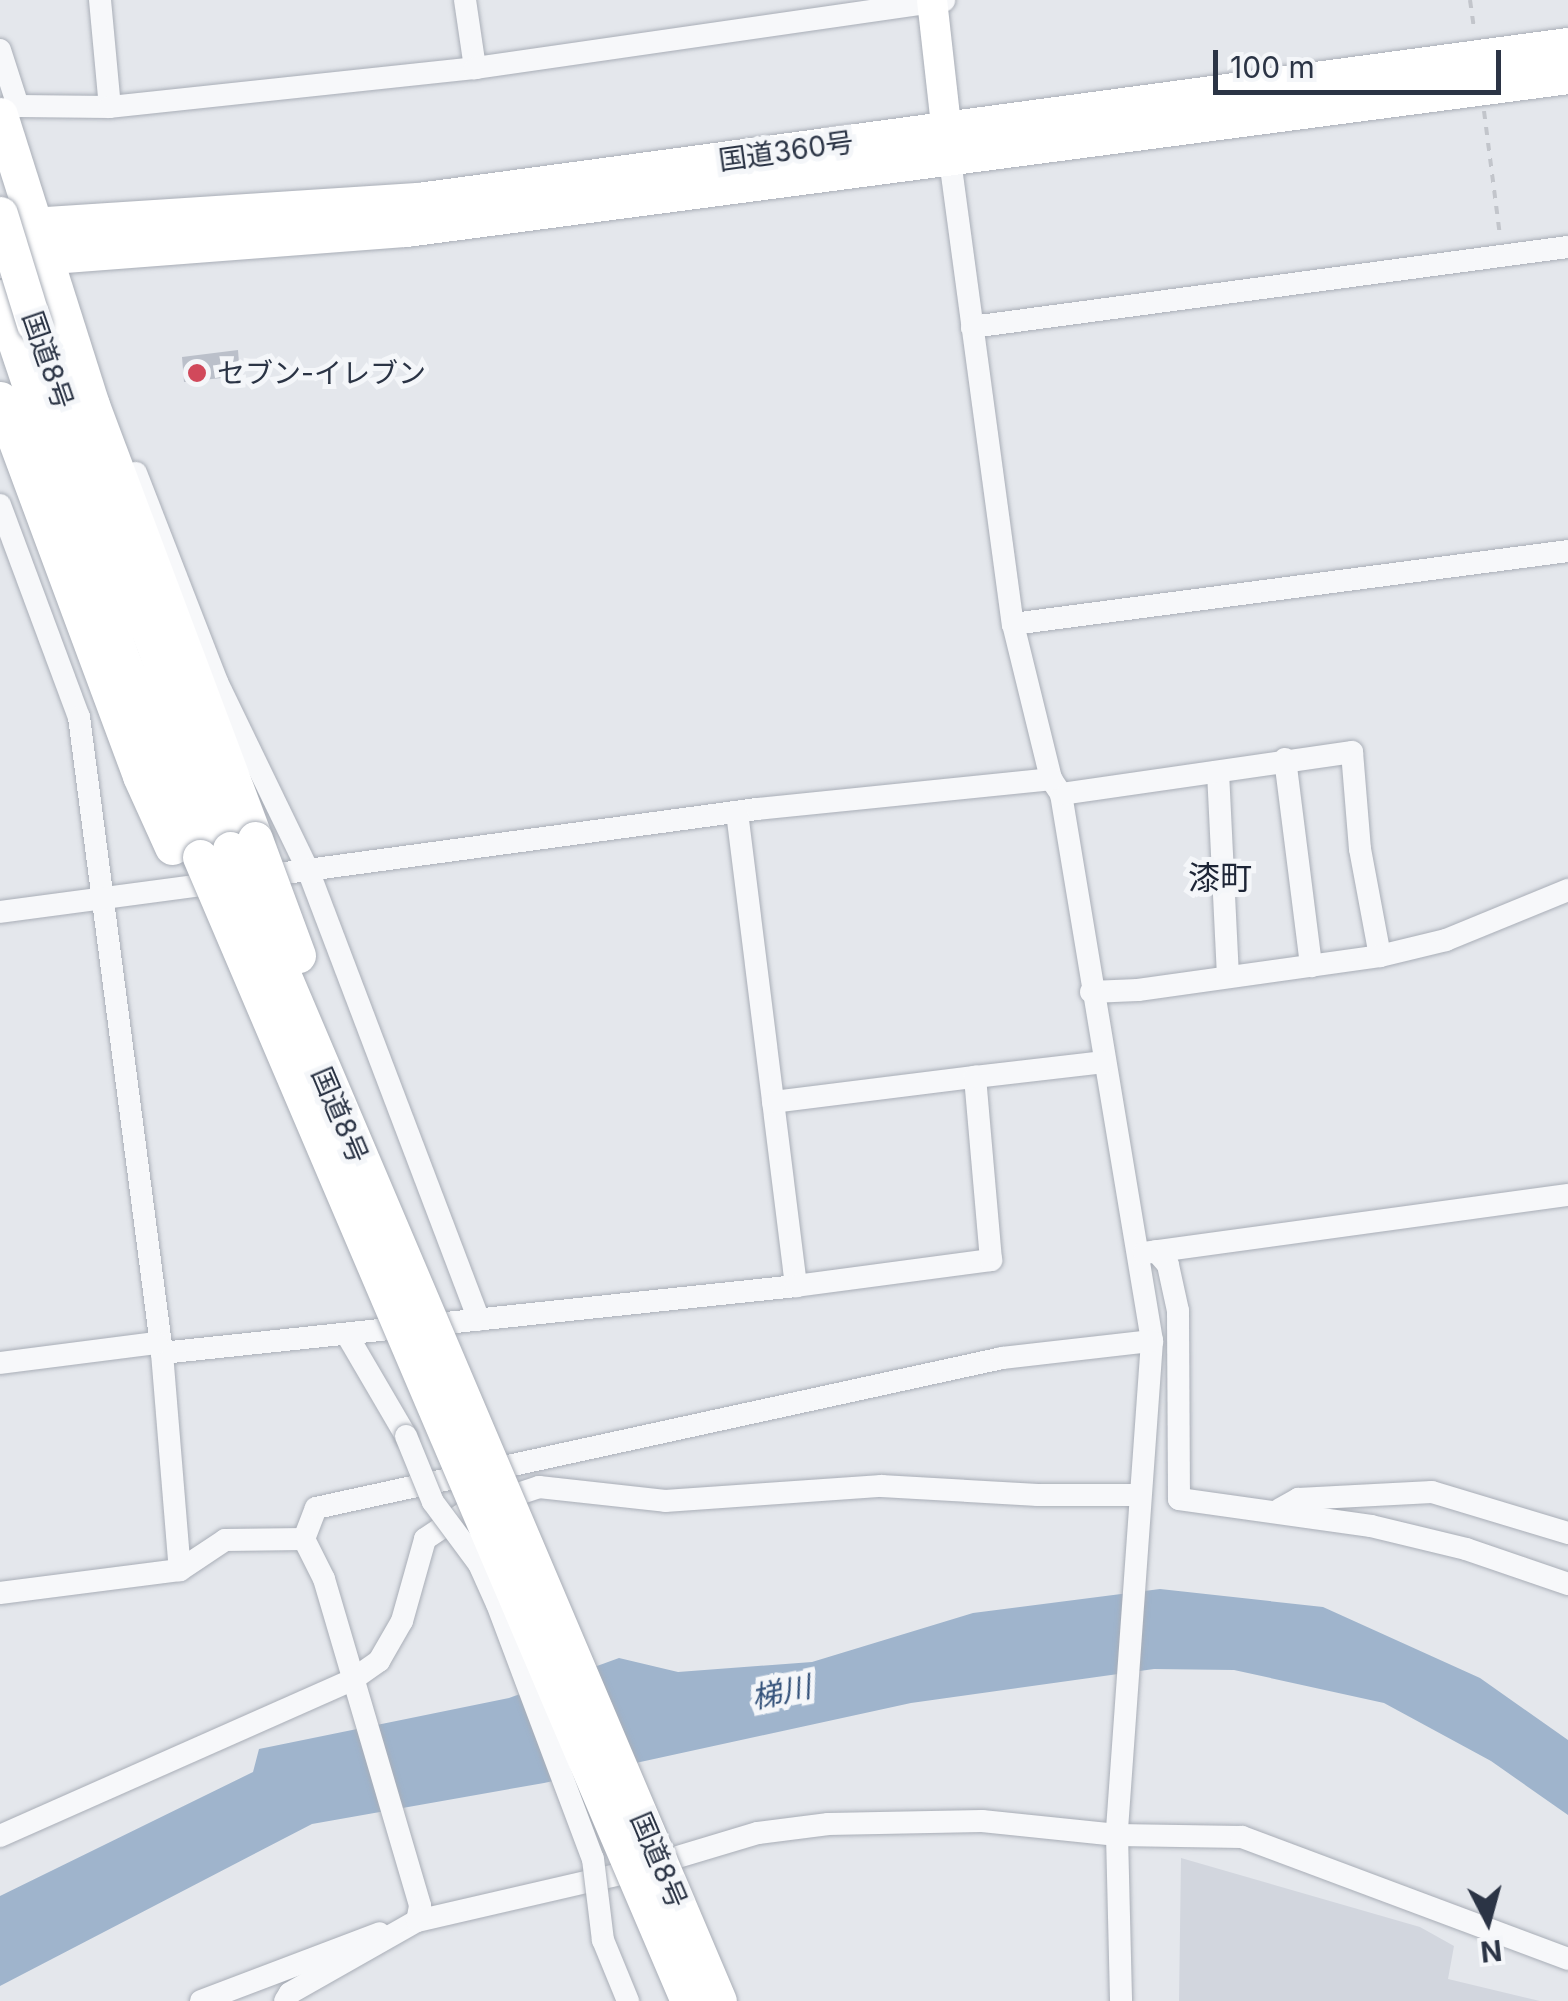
<!DOCTYPE html>
<html>
<head>
<meta charset="utf-8">
<style>
  body { margin:0 }
  #map { position:relative; width:1568px; height:2001px; overflow:hidden; background:#e4e7ec; font-family:Inter,"Noto Sans JP",sans-serif }
  div>[style] { position:absolute }
  [style*='--x'] { left:calc(var(--x)*1px); top:calc(var(--y)*1px); width:calc(var(--w)*1px); rotate:calc(var(--a)*1deg) }
  .built>* { inset:0; background:#d2d6de }
  .water>* { inset:0; background:#9fb4cc }
  .building>* { inset:0; background:#bbc0ca }
  .path>* { height:4px; margin-top:-2px; transform-origin:0; background:repeating-linear-gradient(90deg,#c2c5cb 0 8px,transparent 0 16px) }
  .roads { filter:drop-shadow(0 0 2px #a9aeb7) drop-shadow(0 0 2px #a9aeb7) }
  .minor>* { height:22px; margin:-11px; padding:0 11px; transform-origin:11px; border-radius:11px; background:#f7f8fa }
  .secondary>* { height:30px; margin:-15px; padding:0 15px; transform-origin:15px; border-radius:15px; background:#fff }
  .trunk>* { height:35px; margin:-17.5px; padding:0 17.5px; transform-origin:17.5px; border-radius:17.5px; background:#fff }
  .bridges { filter:drop-shadow(0 0 2px #a9aeb7) drop-shadow(0 0 2px #a9aeb7) }
  .minor-bridge>* { height:22px; margin:-11px; padding:0 11px; transform-origin:11px; border-radius:11px; background:#f7f8fa }
  .trunk-bridge>* { height:35px; margin:-17.5px; padding:0 17.5px; transform-origin:17.5px; border-radius:17.5px; background:#fff }
  .dots>* { width:28px; height:28px; translate:-50% -50%; box-sizing:border-box; border:5px solid #f4f6f9; border-radius:50% }
  span { translate:-50% -50%; white-space:nowrap; text-align:center; line-height:1.15; -webkit-text-stroke:10px #f4f6f9; paint-order:stroke }
  .street-label { font-size:28px; color:#2b3445 }
  .poi-label { font-size:28px; color:#2b3445 }
  .left { translate:0 -50%; text-align:left }
  .water-label { font-size:30px; color:#34527a; font-style:italic }
  .quarter-label { font-size:32px; color:#1d2536 }
  .north { position:absolute; left:1438px; top:1871px; width:100px; height:100px; -webkit-text-stroke:8px #f4f6f9; paint-order:stroke; rotate:174deg; font-size:28px; font-weight:700; line-height:40px; text-align:center; color:#2b3445 }
  .north::after { content:''; display:block; margin:auto; width:35px; height:45px; background:#2b3445; clip-path:polygon(50% 0,100% 100%,50% 72%,0 100%) }
  .scale { position:absolute; left:1213px; top:50px; width:288px; height:45px; box-sizing:border-box; border:5px solid #2b3445; border-top:0; padding-left:12px; font-size:30px; line-height:35px; white-space:nowrap; color:#2b3445; -webkit-text-stroke:8px #f4f6f9; paint-order:stroke }
</style>
</head>
<body>
<div id="map">
  <div class="built">
    <i style="clip-path:polygon(1181px 1858px,1420px 1927px,1454px 1946px,1448px 1979px,1540px 2001px,1179px 2001px)"></i>
  </div>
  <div class="water">
    <i style="clip-path:polygon(1160px 1589px,1323px 1607px,1480px 1678px,1568px 1740px,1568px 1815px,1491px 1761px,1384px 1703px,1234px 1670px,1154px 1669px,911px 1703px,544px 1783px,312px 1824px,0 1986px,0 1896px,253px 1772px,259px 1749px,509px 1698px,619px 1658px,678px 1672px,812px 1662px,973px 1613px)"></i>
  </div>
  <div class="building">
    <i style="clip-path:polygon(238px 350px,240px 376px,184px 382px,182px 357px)"></i>
  </div>
  <div class="path">
    <i style="--x:1470;--y:0;--w:29;--a:82"></i>
    <i style="--x:1484;--y:111;--w:126;--a:82.7"></i>
  </div>
  <div class="roads">
    <div class="minor">
      <i style="--x:100;--y:0;--w:107;--a:84.7"></i>
      <i style="--x:465;--y:0;--w:69;--a:81.6"></i>
      <i style="--x:0;--y:50;--w:59;--a:72.2"></i>
      <i style="--x:18;--y:106;--w:92;--a:0.6"></i>
      <i style="--x:110;--y:107;--w:367;--a:-6.1"></i>
      <i style="--x:475;--y:68;--w:474;--a:-8.2"></i>
      <i style="--x:950;--y:160;--w:468;--a:82.3"></i>
      <i style="--x:1013;--y:624;--w:160;--a:76.2"></i>
      <i style="--x:1051;--y:779;--w:18;--a:56"></i>
      <i style="--x:1061;--y:794;--w:555;--a:80.55"></i>
      <i style="--x:1152;--y:1341;--w:495;--a:94.1"></i>
      <i style="--x:1117;--y:1835;--w:166;--a:88.6"></i>
      <i style="--x:972;--y:327;--w:601;--a:-7.65"></i>
      <i style="--x:136;--y:473;--w:224;--a:68.8"></i>
      <i style="--x:217;--y:682;--w:209;--a:64.2"></i>
      <i style="--x:308;--y:870;--w:481;--a:69.2"></i>
      <i style="--x:0;--y:505;--w:226;--a:69.6"></i>
      <i style="--x:79;--y:717;--w:641;--a:82.56"></i>
      <i style="--x:162;--y:1353;--w:218;--a:85.3"></i>
      <i style="--x:1013;--y:624;--w:560;--a:-7.49"></i>
      <i style="--x:1285;--y:759;--w:209;--a:82.8"></i>
      <i style="--x:1218;--y:772;--w:204;--a:87.2"></i>
      <i style="--x:1061;--y:794;--w:294;--a:-8.2"></i>
      <i style="--x:1352;--y:752;--w:97;--a:85.3"></i>
      <i style="--x:1360;--y:849;--w:109;--a:79.4"></i>
      <i style="--x:737;--y:812;--w:478;--a:82.9"></i>
      <i style="--x:256;--y:877;--w:506;--a:-7.73"></i>
      <i style="--x:757;--y:809;--w:296;--a:-5.8"></i>
      <i style="--x:0;--y:912;--w:226;--a:-7.6"></i>
      <i style="--x:1091;--y:992;--w:47;--a:-2.4"></i>
      <i style="--x:1138;--y:990;--w:244;--a:-8"></i>
      <i style="--x:1380;--y:956;--w:68;--a:-13.6"></i>
      <i style="--x:1446;--y:940;--w:132;--a:-22.3"></i>
      <i style="--x:773;--y:1102;--w:204;--a:-7.1"></i>
      <i style="--x:1156;--y:1251;--w:18;--a:49"></i>
      <i style="--x:1168;--y:1265;--w:47;--a:77.7"></i>
      <i style="--x:1178;--y:1311;--w:188;--a:89.7"></i>
      <i style="--x:1179;--y:1499;--w:194;--a:8"></i>
      <i style="--x:1371;--y:1526;--w:98;--a:13.6"></i>
      <i style="--x:1466;--y:1549;--w:108;--a:18.9"></i>
      <i style="--x:1144;--y:1253;--w:428;--a:-7.8"></i>
      <i style="--x:347;--y:1335;--w:117;--a:59.7"></i>
      <i style="--x:162;--y:1353;--w:638;--a:-6.03"></i>
      <i style="--x:796;--y:1286;--w:197;--a:-7.6"></i>
      <i style="--x:991;--y:1260;--w:184;--a:-95"></i>
      <i style="--x:975;--y:1077;--w:130;--a:-6.6"></i>
      <i style="--x:0;--y:1363;--w:158;--a:-7.3"></i>
      <i style="--x:1280;--y:1509;--w:21;--a:-29"></i>
      <i style="--x:1298;--y:1499;--w:134;--a:-3"></i>
      <i style="--x:1432;--y:1492;--w:142;--a:16.8"></i>
      <i style="--x:304;--y:1539;--w:33;--a:-69"></i>
      <i style="--x:316;--y:1508;--w:702;--a:-12.33"></i>
      <i style="--x:1002;--y:1358;--w:151;--a:-6.5"></i>
      <i style="--x:304;--y:1539;--w:45;--a:63.4"></i>
      <i style="--x:324;--y:1579;--w:341;--a:73.6"></i>
      <i style="--x:420;--y:1906;--w:15;--a:101"></i>
      <i style="--x:0;--y:1593;--w:181;--a:-7.3"></i>
      <i style="--x:180;--y:1570;--w:54;--a:-33.7"></i>
      <i style="--x:225;--y:1540;--w:79;--a:-0.7"></i>
      <i style="--x:0;--y:1836;--w:385;--a:-23.9"></i>
      <i style="--x:352;--y:1680;--w:33;--a:-35"></i>
      <i style="--x:379;--y:1661;--w:46;--a:-60.1"></i>
      <i style="--x:402;--y:1621;--w:85;--a:-74.3"></i>
      <i style="--x:425;--y:1539;--w:50;--a:-33.7"></i>
      <i style="--x:467;--y:1511;--w:76;--a:-18.4"></i>
      <i style="--x:539;--y:1487;--w:127;--a:6.3"></i>
      <i style="--x:665;--y:1501;--w:217;--a:-4"></i>
      <i style="--x:881;--y:1486;--w:157;--a:3.3"></i>
      <i style="--x:1038;--y:1495;--w:101;--a:0"></i>
      <i style="--x:201;--y:2001;--w:191;--a:-20.8"></i>
      <i style="--x:285;--y:2001;--w:9;--a:-58"></i>
      <i style="--x:290;--y:1993;--w:146;--a:-29.6"></i>
      <i style="--x:417;--y:1921;--w:209;--a:-13"></i>
      <i style="--x:621;--y:1874;--w:143;--a:-16.7"></i>
      <i style="--x:758;--y:1833;--w:71;--a:-7.3"></i>
      <i style="--x:828;--y:1824;--w:154;--a:-1.1"></i>
      <i style="--x:982;--y:1821;--w:136;--a:5.9"></i>
      <i style="--x:1117;--y:1835;--w:125;--a:0.9"></i>
      <i style="--x:1242;--y:1837;--w:348;--a:20.5"></i>
    </div>
    <div class="secondary">
      <i style="--x:932;--y:0;--w:153;--a:83.6"></i>
    </div>
    <div class="trunk">
      <i style="--x:0;--y:115;--w:304;--a:72.4"></i>
      <i style="--x:92;--y:405;--w:464;--a:69.4"></i>
      <i style="--x:0;--y:227;--w:419;--a:-3.7"></i>
      <i style="--x:418;--y:200;--w:1160;--a:-7.68"></i>
      <i style="--x:0;--y:260;--w:407;--a:-4.4"></i>
      <i style="--x:406;--y:229;--w:1172;--a:-7.5"></i>
      <i style="--x:0;--y:297;--w:373;--a:71.4"></i>
      <i style="--x:119;--y:651;--w:221;--a:68.5"></i>
      <i style="--x:34;--y:324;--w:560;--a:69.53"></i>
      <i style="--x:0;--y:399;--w:402;--a:69.6"></i>
      <i style="--x:140;--y:776;--w:78;--a:65.7"></i>
    </div>
  </div>
  <div class="bridges">
    <div class="minor-bridge">
      <i style="--x:406;--y:1436;--w:71;--a:67.8"></i>
      <i style="--x:433;--y:1502;--w:77;--a:53.4"></i>
      <i style="--x:479;--y:1564;--w:44;--a:65.8"></i>
      <i style="--x:497;--y:1604;--w:272;--a:69.4"></i>
      <i style="--x:593;--y:1859;--w:82;--a:83"></i>
      <i style="--x:603;--y:1940;--w:66;--a:67.7"></i>
    </div>
    <div class="trunk-bridge">
      <i style="--x:0;--y:214;--w:115;--a:72.8"></i>
      <i style="--x:255;--y:839;--w:124;--a:69.7"></i>
      <i style="--x:230;--y:849;--w:1251;--a:67"></i>
      <i style="--x:200;--y:857;--w:1244;--a:66.9"></i>
    </div>
  </div>
  <div class="dots">
    <i style="left:197px;top:373px;background:#d1495b"></i>
  </div>
  <div class="street-label">
    <span style="left:786px;top:151px;rotate:-8deg">国道360号</span>
    <span style="left:48px;top:360px;rotate:71deg">国道8号</span>
    <span style="left:340px;top:1115px;rotate:67deg">国道8号</span>
    <span style="left:659px;top:1860px;rotate:67deg">国道8号</span>
  </div>
  <div class="poi-label">
    <span class="left" style="left:217px;top:373px">セブン-イレブン</span>
  </div>
  <div class="water-label">
    <span style="left:781px;top:1692px;rotate:-12deg">梯川</span>
  </div>
  <div class="quarter-label">
    <span style="left:1220px;top:878px">漆町</span>
  </div>
  <div class="north">N</div>
  <div class="scale">100 m</div>
</div>
</body>
</html>
